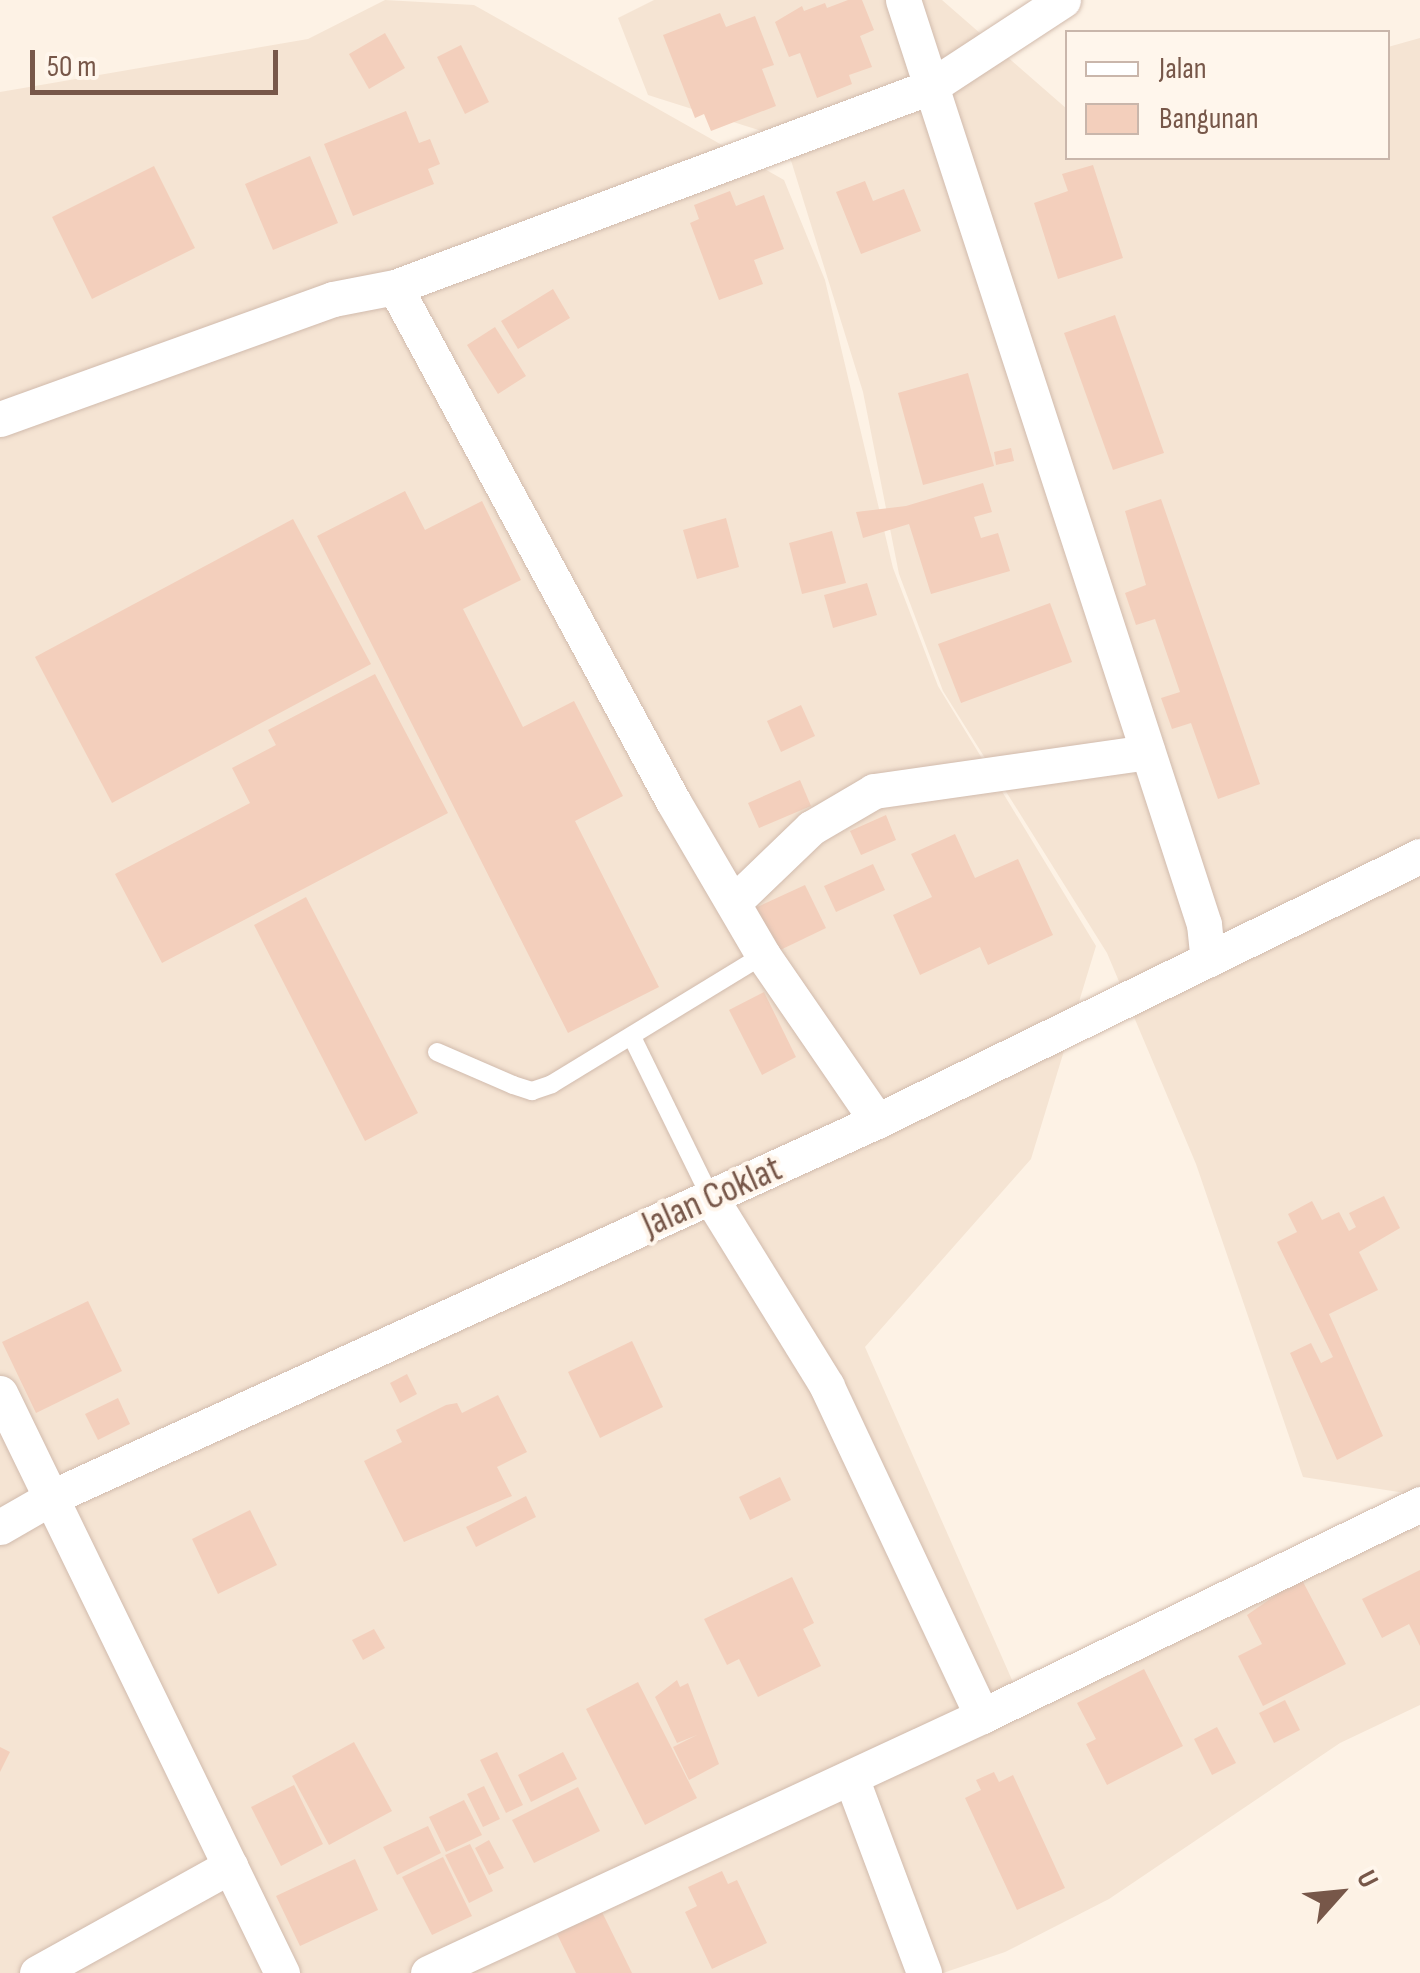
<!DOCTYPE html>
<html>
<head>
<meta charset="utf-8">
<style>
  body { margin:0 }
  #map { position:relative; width:1420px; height:1973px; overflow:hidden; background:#fdf2e5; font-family:"Sofia Sans Condensed",sans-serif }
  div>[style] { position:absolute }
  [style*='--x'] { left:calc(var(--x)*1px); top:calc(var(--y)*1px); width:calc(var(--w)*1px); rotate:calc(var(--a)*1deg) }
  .residential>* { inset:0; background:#f5e4d3 }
  .building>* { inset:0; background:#f3cfbc }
  .roads { filter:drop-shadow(0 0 2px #d1bbad) drop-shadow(0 0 2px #d1bbad) }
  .service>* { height:18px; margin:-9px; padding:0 9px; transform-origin:9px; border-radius:9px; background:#fff }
  .minor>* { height:35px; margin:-17.5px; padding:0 17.5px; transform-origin:17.5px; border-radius:17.5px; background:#fff }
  span { translate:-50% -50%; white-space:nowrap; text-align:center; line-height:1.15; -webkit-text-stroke:8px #fff6ec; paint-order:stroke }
  .street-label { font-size:38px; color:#775749 }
  .legend { position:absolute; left:1065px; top:30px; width:325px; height:130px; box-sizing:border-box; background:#fff6ec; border:2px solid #c9b6ab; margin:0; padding:12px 18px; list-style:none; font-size:30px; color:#775749 }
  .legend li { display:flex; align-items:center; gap:20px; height:50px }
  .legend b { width:50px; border:2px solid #c9b6ab }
  .north { position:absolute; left:1290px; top:1843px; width:100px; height:100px; -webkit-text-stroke:8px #fff6ec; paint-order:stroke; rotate:63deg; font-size:28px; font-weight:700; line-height:40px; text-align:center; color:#775749 }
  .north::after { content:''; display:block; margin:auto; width:35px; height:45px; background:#775749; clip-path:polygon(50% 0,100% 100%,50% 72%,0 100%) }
  .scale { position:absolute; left:30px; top:50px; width:248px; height:45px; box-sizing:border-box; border:5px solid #775749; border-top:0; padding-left:12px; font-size:30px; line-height:35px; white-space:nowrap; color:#775749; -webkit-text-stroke:8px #fff6ec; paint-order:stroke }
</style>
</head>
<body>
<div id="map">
  <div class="residential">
    <i style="clip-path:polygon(385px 0,474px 5px,784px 180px,825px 280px,893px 568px,938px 686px,1096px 946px,1031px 1159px,865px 1347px,1020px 1698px,1404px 1503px,1420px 1531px,1420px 1705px,1340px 1743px,1109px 1899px,1005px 1952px,943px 1973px,0 1973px,0 92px,308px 39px)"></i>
    <i style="clip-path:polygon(654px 0,942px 0,1067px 109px,1068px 158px,1388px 158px,1388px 47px,1420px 38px,1420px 1515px,1405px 1493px,1303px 1477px,1196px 1164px,1107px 953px,943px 691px,899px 574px,863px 392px,784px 138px,648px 95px,618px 18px)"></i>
  </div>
  <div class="building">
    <i style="clip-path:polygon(848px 0,862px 0,874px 30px,860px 36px,872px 67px,849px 75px,852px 84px,817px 98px,800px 53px,789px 57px,775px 22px,802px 6px,804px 11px,825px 3px,827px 8px)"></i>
    <i style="clip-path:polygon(720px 13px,726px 27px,755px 16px,774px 65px,762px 69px,776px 106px,711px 131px,704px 114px,695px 118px,663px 35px)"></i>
    <i style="clip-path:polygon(385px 33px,405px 68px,369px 89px,349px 54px)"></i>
    <i style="clip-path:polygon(461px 45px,489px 102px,465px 114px,437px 57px)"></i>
    <i style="clip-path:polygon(406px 111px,419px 143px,430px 139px,440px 164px,428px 169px,434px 184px,353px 216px,324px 144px)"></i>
    <i style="clip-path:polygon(310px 156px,338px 223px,273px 250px,245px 184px)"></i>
    <i style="clip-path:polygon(1093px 165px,1123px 258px,1058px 279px,1034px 203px,1068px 191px,1062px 174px)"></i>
    <i style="clip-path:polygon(154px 166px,195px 248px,92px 299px,52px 217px)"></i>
    <i style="clip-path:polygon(865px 181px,873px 201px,904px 189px,921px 231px,861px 254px,836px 192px)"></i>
    <i style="clip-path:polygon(730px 191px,736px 206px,764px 195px,784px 249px,754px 260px,763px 284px,719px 300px,690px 223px,699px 219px,694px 205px)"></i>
    <i style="clip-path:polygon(553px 289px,570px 318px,518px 349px,501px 321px)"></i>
    <i style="clip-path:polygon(1115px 315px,1164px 453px,1113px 470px,1064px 333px)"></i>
    <i style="clip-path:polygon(495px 327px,526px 376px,498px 394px,467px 345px)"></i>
    <i style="clip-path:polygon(968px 373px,994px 466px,923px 485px,898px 393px)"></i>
    <i style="clip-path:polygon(1011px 448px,1014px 461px,996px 465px,994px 452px)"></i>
    <i style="clip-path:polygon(983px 483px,992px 512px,974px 517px,981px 538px,998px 533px,1010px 571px,931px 594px,909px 524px,863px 538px,856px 512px,906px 506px)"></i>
    <i style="clip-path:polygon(405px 491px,425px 530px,482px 501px,521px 580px,463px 609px,523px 727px,574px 701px,623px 796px,575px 821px,659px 987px,568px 1033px,317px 536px)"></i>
    <i style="clip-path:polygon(1161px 499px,1260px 784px,1218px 799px,1191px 723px,1172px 729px,1161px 698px,1180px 692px,1155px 619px,1136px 625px,1125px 593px,1146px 585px,1125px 511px)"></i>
    <i style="clip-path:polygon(726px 518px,739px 567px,697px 579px,683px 530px)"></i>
    <i style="clip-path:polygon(293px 519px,371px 664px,112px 803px,35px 657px)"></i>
    <i style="clip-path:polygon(832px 531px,846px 583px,802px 594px,789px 543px)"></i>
    <i style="clip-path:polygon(867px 583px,877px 615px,833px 628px,824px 595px)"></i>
    <i style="clip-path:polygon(1050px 603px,1072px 662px,961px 703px,938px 644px)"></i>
    <i style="clip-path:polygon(375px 674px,448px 813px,162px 963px,115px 874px,250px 803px,232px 768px,276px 745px,268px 730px)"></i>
    <i style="clip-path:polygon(801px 705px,815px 736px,781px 752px,767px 721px)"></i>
    <i style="clip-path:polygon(800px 780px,811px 806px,759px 828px,748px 803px)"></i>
    <i style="clip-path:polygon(886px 815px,896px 840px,861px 855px,850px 831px)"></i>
    <i style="clip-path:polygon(955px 834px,975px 878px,1018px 859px,1053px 935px,988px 965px,980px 947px,920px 975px,893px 915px,932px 897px,911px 854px)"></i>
    <i style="clip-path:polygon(873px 864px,885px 890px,836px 912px,824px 886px)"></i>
    <i style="clip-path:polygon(805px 885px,826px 928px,774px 953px,753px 909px)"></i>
    <i style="clip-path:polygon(306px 897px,418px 1113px,365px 1141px,254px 925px)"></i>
    <i style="clip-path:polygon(764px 992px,796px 1057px,762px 1075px,729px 1010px)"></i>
    <i style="clip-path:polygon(1384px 1196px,1400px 1228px,1359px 1252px,1378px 1290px,1329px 1314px,1383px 1436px,1337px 1460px,1290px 1353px,1311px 1343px,1321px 1363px,1333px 1357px,1277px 1242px,1297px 1232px,1288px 1214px,1312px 1201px,1322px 1220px,1339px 1212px,1349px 1231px,1356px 1227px,1349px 1213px)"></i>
    <i style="clip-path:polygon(88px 1301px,122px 1371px,36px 1413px,2px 1342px)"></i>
    <i style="clip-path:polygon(632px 1341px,663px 1407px,600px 1438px,568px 1372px)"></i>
    <i style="clip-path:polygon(407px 1374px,417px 1394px,400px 1403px,390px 1383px)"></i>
    <i style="clip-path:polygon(498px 1395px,527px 1452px,497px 1467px,512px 1496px,404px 1542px,364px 1461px,402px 1442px,396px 1430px,446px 1405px,457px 1403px,462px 1413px)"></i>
    <i style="clip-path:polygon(118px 1398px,130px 1424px,98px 1440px,85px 1414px)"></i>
    <i style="clip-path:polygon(780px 1477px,791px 1500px,750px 1520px,739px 1497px)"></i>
    <i style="clip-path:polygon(526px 1496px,536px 1517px,476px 1547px,466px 1527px)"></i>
    <i style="clip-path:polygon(250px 1510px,277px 1565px,218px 1594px,192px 1539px)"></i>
    <i style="clip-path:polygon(1420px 1570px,1420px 1646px,1409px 1624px,1382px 1638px,1362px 1599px)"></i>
    <i style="clip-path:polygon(792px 1577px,814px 1623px,803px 1629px,821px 1666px,758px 1697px,739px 1659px,727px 1665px,704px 1619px)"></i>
    <i style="clip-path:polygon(1301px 1578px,1346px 1664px,1263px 1706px,1238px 1656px,1262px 1644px,1247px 1615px)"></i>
    <i style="clip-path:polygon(374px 1629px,385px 1648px,363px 1660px,352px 1640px)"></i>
    <i style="clip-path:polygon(1144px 1669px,1183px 1746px,1107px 1785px,1086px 1744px,1096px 1739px,1077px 1703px)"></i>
    <i style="clip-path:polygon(677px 1680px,680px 1687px,688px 1683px,719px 1764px,689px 1780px,673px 1747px,697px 1735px,677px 1743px,655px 1697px)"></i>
    <i style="clip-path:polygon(638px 1682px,697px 1798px,645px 1825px,586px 1709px)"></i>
    <i style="clip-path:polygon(1285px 1700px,1300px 1730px,1274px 1743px,1259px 1713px)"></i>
    <i style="clip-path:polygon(1217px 1727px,1236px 1763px,1212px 1775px,1194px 1739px)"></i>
    <i style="clip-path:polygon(354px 1742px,392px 1811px,329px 1845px,292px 1776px)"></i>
    <i style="clip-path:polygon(0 1747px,10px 1752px,0 1772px)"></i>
    <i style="clip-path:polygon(497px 1752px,523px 1805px,506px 1813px,480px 1760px)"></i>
    <i style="clip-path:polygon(563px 1752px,577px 1779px,531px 1802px,518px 1775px)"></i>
    <i style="clip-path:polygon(994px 1772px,999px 1782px,1013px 1775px,1065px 1888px,1017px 1910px,965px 1798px,981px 1790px,976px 1780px)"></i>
    <i style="clip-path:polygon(294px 1785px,323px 1844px,281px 1866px,251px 1807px)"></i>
    <i style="clip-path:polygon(484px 1786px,500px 1819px,483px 1827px,467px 1794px)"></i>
    <i style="clip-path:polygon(578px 1787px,600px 1831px,534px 1863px,512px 1820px)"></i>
    <i style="clip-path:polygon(464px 1800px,482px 1835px,446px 1852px,429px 1817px)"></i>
    <i style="clip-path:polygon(428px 1826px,441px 1853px,397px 1875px,383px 1847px)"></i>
    <i style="clip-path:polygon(489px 1840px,504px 1868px,489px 1875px,475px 1848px)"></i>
    <i style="clip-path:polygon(470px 1844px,493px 1891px,469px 1903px,445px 1855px)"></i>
    <i style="clip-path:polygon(443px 1857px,472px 1916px,432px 1935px,402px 1877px)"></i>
    <i style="clip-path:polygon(355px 1859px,378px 1910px,300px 1946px,276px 1896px)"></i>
    <i style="clip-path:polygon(722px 1871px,728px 1884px,737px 1880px,767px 1943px,712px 1969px,685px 1912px,697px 1906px,688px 1887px)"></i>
    <i style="clip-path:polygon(601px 1910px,632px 1973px,576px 1973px,556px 1932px)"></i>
  </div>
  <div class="roads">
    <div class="service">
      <i style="--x:632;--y:1037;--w:179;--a:63.9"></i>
      <i style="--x:437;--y:1052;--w:83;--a:23.5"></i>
      <i style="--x:513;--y:1085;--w:20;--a:18"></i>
      <i style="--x:532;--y:1091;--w:21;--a:-19"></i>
      <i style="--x:552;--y:1084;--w:247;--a:-31.4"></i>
    </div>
    <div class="minor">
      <i style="--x:903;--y:0;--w:972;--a:71.96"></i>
      <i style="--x:1204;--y:924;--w:36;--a:84"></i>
      <i style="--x:0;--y:419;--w:354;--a:-19.8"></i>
      <i style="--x:333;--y:299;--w:63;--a:-11"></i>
      <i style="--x:734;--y:902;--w:107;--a:-43.9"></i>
      <i style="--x:811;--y:828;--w:73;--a:-30.4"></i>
      <i style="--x:874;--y:791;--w:276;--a:-8.1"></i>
      <i style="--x:877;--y:1121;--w:201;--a:-124.5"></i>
      <i style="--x:763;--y:955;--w:178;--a:-120.3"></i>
      <i style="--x:673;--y:801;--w:584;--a:-118.41"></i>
      <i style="--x:395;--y:287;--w:571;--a:-20.5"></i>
      <i style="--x:930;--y:87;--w:159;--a:-33.2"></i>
      <i style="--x:0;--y:1393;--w:645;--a:64.07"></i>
      <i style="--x:0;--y:1527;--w:62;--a:-29.9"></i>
      <i style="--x:54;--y:1496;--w:904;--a:-24.5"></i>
      <i style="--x:877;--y:1121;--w:604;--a:-26.01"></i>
      <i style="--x:982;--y:1716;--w:487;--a:-25.8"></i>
      <i style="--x:852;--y:1780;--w:206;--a:69.5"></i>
      <i style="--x:37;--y:1973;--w:221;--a:-29"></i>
      <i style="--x:428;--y:1973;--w:611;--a:-24.89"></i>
      <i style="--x:982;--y:1716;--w:365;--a:-115.2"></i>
      <i style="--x:827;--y:1386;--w:221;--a:-121.7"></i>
    </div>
  </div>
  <div class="street-label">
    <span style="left:712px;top:1197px;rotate:-24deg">Jalan Coklat</span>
  </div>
  <ul class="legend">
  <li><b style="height:12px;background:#fff"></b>Jalan</li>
  <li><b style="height:28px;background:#f3cfbc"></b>Bangunan</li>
  </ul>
  <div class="north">U</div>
  <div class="scale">50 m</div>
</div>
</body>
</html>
